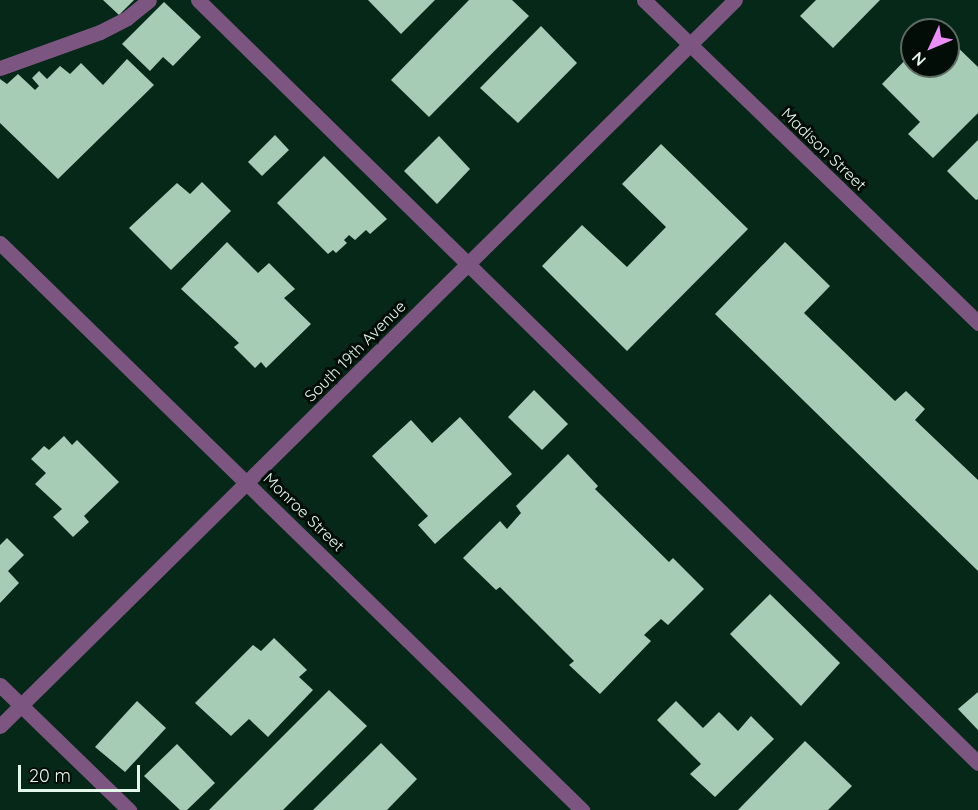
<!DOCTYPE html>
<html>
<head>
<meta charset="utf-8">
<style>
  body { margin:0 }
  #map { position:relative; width:978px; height:810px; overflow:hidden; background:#062818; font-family:Quicksand,sans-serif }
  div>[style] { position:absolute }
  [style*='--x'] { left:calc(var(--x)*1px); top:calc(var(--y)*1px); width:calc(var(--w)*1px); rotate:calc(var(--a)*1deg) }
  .building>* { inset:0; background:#a7ccb6 }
  .minor>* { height:15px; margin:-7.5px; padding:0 7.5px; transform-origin:7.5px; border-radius:7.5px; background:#7d5581 }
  span { translate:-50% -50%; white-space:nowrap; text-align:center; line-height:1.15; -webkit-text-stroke:6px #030d07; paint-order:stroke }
  .street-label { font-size:16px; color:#e4f7eb }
  .north { position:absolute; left:900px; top:18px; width:60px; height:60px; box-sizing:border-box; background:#030d07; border:2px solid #5d6b62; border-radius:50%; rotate:226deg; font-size:16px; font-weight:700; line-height:24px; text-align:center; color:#e4f7eb }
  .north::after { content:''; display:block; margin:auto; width:21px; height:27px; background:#ee8cf9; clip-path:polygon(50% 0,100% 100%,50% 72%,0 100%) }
  .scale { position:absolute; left:18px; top:765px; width:122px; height:27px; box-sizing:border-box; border:3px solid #e4f7eb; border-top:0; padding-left:8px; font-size:18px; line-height:21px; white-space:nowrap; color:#e4f7eb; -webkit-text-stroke:4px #030d07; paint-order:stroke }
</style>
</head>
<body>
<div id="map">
  <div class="building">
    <i style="clip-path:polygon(103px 0,134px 0,119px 15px)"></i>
    <i style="clip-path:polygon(368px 0,435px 0,401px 34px)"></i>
    <i style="clip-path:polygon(469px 0,512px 0,529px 16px,429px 117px,391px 80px)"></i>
    <i style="clip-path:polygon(816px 0,880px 0,833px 48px,800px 16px)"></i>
    <i style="clip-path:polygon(164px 2px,201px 37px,173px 66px,163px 57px,150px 71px,122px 44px)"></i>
    <i style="clip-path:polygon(541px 26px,577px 63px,518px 123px,480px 88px)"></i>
    <i style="clip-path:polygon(948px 38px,978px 67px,978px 113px,933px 158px,908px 134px,920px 122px,882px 84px,912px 53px,912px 66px,948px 66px)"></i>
    <i style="clip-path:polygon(127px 59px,154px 85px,58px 179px,0 123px,0 79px,7px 84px,18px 74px,35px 90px,39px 86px,32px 78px,39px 71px,47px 79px,60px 66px,70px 74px,81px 63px,103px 85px)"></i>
    <i style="clip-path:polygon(275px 135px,289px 150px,262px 176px,248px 162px)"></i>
    <i style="clip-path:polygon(439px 136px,470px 169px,437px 204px,404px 171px)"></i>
    <i style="clip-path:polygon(978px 140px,978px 199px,976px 200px,947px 171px)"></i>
    <i style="clip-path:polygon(661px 144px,748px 229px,627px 351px,542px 266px,582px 225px,627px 267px,666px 227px,622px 184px)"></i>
    <i style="clip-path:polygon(324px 156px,387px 219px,370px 234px,366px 230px,355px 240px,349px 235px,344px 240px,347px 243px,336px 253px,333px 250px,328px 254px,277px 203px)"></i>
    <i style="clip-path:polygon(202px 182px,231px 211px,171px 270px,129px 228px,177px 183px,190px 194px)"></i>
    <i style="clip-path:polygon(227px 242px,258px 273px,269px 263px,295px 289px,284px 298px,311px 324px,266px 368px,261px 362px,255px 368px,234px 347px,239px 343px,181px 289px)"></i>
    <i style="clip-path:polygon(785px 242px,830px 286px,804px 313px,895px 401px,906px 391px,925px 409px,915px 420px,978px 480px,978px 571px,715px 314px)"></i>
    <i style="clip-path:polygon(534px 390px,568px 424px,542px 450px,508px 417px)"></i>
    <i style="clip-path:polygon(460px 417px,512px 474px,435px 544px,418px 525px,428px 516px,372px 456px,411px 420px,432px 443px)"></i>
    <i style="clip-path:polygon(64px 436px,72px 445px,77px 440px,119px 482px,84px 516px,89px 522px,73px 537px,53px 517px,62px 509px,35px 484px,46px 473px,31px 459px,44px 446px,49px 450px)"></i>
    <i style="clip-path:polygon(568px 454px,598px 486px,595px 489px,669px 562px,673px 558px,704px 589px,668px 625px,661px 619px,644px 635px,651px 641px,600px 694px,569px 665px,574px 661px,500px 587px,496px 590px,463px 558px,500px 521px,507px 529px,521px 513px,516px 506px)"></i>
    <i style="clip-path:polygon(7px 538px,24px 555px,8px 571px,19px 583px,0 603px,0 545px)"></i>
    <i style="clip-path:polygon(770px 594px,840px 663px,801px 706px,730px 634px)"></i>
    <i style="clip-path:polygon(274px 638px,307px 670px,299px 677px,313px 690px,268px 737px,249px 719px,231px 736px,195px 703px,253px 645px,261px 651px)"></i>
    <i style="clip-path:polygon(329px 690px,367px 726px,283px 810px,209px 810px)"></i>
    <i style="clip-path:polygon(978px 692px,978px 730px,958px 709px)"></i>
    <i style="clip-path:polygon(137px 701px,166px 728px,125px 772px,95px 747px)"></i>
    <i style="clip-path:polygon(676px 701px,703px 728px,719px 712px,738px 731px,751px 716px,774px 739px,715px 797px,690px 774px,701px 764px,657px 720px)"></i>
    <i style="clip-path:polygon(805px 741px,852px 786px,828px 810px,738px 810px)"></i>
    <i style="clip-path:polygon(381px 743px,417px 779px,387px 810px,313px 810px)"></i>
    <i style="clip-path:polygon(177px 744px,215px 783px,187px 810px,180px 810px,144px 776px)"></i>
  </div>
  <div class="minor">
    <i style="--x:198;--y:0;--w:1091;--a:44.37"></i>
    <i style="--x:644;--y:0;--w:465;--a:44"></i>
    <i style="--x:0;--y:68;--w:106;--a:-19.8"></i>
    <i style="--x:100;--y:32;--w:30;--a:-27"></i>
    <i style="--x:127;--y:18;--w:28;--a:-39"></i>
    <i style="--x:0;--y:243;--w:813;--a:44.25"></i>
    <i style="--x:0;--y:685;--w:180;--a:44.1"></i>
    <i style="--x:0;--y:726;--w:1033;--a:-44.65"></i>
  </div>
  <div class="street-label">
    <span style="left:824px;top:149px;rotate:44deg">Madison Street</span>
    <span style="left:355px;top:351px;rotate:-45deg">South 19th Avenue</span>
    <span style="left:304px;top:512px;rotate:44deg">Monroe Street</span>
  </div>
  <div class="north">N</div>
  <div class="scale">20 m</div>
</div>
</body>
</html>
